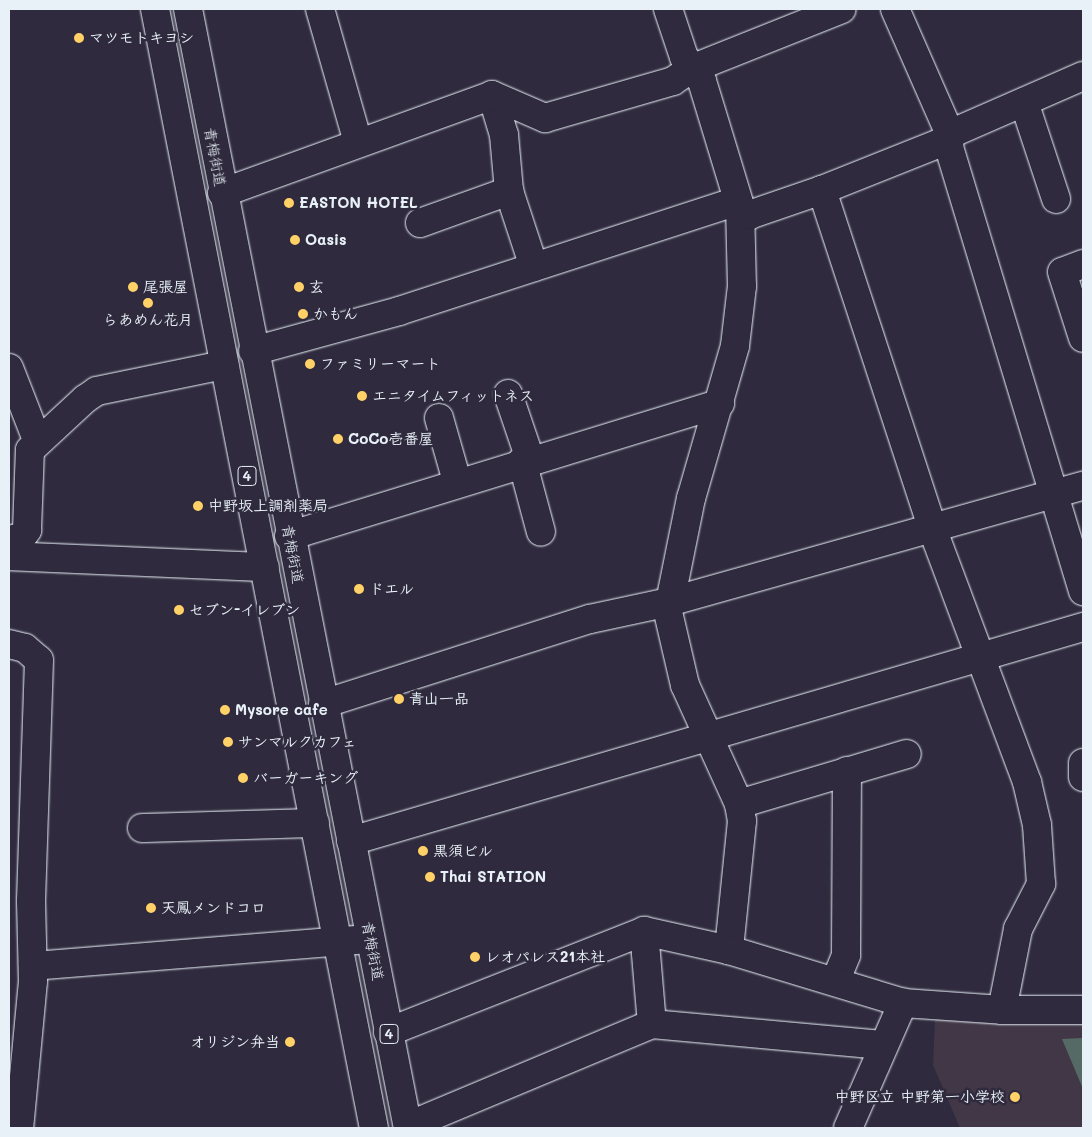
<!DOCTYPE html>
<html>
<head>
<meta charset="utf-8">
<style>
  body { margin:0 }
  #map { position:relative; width:1092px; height:1137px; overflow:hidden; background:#2f2a3d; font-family:Mali,"Klee One",sans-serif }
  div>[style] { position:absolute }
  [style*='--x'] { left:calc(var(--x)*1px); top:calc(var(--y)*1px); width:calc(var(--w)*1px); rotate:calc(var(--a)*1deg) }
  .built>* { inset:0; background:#413746 }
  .green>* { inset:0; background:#566a65 }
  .roads { filter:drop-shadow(0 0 1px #e8f1f8) drop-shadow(0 0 1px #e8f1f8) }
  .minor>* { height:28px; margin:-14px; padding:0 14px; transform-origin:14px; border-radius:14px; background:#2f2a3d }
  .major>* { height:28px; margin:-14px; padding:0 14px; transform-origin:14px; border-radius:14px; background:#2f2a3d }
  .dots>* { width:14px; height:14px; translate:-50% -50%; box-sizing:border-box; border:2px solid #2f2a3d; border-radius:50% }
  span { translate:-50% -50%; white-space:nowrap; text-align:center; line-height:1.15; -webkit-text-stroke:5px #2f2a3d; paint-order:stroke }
  .shield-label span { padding:1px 4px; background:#2f2a3d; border:1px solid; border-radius:4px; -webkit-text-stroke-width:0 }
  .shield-label { font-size:14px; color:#e8f1f8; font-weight:700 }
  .poi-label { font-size:15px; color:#e8f1f8; font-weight:700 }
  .left { translate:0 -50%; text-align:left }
  .right { translate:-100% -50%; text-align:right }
  .street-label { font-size:15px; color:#e8f1f8 }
  .frame { position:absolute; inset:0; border:10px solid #e8f1f8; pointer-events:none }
</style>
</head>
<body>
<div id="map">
  <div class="built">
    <i style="clip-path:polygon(935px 1019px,1083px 1019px,1083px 1128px,960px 1128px,933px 1065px)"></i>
  </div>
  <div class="green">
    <i style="clip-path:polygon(1083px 1038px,1083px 1089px,1062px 1039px)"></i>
  </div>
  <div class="roads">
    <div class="minor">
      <i style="--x:320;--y:9;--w:138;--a:74.1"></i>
      <i style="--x:668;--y:9;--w:51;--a:71.6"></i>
      <i style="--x:684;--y:57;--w:30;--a:53"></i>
      <i style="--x:702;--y:81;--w:131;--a:73.1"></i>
      <i style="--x:740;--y:206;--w:80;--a:88.6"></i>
      <i style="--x:742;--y:286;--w:60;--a:96.7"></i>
      <i style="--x:735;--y:346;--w:158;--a:106.1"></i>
      <i style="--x:691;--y:498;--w:116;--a:101.4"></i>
      <i style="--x:668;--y:612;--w:75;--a:76.9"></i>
      <i style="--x:685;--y:685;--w:131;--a:65.6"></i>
      <i style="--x:739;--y:804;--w:17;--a:80"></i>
      <i style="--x:742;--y:821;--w:130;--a:95.8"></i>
      <i style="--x:895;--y:9;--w:137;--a:66.3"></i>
      <i style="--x:950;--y:134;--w:13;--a:94"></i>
      <i style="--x:949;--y:147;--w:464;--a:73.2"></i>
      <i style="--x:492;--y:95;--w:42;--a:73.3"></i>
      <i style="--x:504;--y:135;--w:56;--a:84.9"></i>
      <i style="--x:509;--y:191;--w:80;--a:71.8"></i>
      <i style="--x:1024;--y:102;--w:102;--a:71.7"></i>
      <i style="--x:222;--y:193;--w:287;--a:-19.9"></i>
      <i style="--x:492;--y:95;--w:58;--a:23.5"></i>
      <i style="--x:545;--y:118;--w:133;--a:-16.1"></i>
      <i style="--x:673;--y:81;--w:22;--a:-34"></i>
      <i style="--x:691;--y:69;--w:162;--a:-21.7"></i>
      <i style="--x:420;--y:223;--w:95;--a:-19.8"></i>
      <i style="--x:1083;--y:264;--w:22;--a:159"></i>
      <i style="--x:1062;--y:272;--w:69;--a:72.3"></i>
      <i style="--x:253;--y:351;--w:151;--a:-15.3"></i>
      <i style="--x:399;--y:311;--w:349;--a:-18"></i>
      <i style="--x:731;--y:203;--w:22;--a:34"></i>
      <i style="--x:749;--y:215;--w:77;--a:-18.9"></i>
      <i style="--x:9;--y:368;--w:77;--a:68.7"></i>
      <i style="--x:508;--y:394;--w:69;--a:71.3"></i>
      <i style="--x:439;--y:418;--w:66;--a:74.1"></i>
      <i style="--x:522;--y:461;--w:73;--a:75"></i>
      <i style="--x:289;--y:536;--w:451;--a:-17.1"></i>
      <i style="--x:9;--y:540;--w:13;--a:-13"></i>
      <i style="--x:22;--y:537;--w:9;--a:-54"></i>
      <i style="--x:27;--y:530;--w:80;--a:-87.9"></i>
      <i style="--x:30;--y:450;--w:75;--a:-42.8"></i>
      <i style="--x:85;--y:399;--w:14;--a:-34"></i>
      <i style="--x:97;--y:391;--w:130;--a:-11.6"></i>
      <i style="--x:9;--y:556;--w:256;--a:2.5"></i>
      <i style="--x:9;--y:644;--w:16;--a:14"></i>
      <i style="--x:25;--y:648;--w:18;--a:41"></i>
      <i style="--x:39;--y:660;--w:241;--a:91.9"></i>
      <i style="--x:31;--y:901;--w:80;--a:88.6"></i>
      <i style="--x:33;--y:981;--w:148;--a:95.4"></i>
      <i style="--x:323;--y:704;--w:280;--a:-17.7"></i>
      <i style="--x:590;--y:619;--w:81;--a:-12.1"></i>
      <i style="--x:669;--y:602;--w:430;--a:-15.7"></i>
      <i style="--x:1083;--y:763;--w:14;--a:90"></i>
      <i style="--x:739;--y:804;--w:175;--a:-16.6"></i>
      <i style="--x:142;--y:828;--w:173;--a:-1.7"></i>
      <i style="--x:351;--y:841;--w:763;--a:-16.3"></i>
      <i style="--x:644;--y:931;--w:93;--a:85.1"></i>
      <i style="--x:33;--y:966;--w:338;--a:-4.6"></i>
      <i style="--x:836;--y:980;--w:27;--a:-68"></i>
      <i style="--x:846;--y:955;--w:184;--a:-89.7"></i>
      <i style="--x:1002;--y:1010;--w:83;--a:-78.8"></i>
      <i style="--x:1018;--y:929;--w:51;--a:-62.9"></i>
      <i style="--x:1041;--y:884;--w:59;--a:-93.9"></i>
      <i style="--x:1037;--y:825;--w:44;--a:-103.1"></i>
      <i style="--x:1027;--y:782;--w:269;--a:-110.5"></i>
      <i style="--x:933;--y:530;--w:358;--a:-108.1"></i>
      <i style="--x:822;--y:190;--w:127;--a:-21.7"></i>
      <i style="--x:940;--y:143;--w:13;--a:-42"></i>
      <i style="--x:950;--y:134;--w:145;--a:-23.6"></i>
      <i style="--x:388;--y:1032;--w:275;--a:-21.5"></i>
      <i style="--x:644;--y:931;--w:87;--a:12.6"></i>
      <i style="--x:729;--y:950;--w:182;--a:16.9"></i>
      <i style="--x:903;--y:1003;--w:99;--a:4"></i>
      <i style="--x:1002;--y:1010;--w:81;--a:0"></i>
      <i style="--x:408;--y:1126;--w:264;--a:-22.7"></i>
      <i style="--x:652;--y:1024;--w:231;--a:5.2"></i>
      <i style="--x:848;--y:1128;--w:137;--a:-66.3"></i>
    </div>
    <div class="major">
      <i style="--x:155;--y:9;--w:1140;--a:78.93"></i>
      <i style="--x:188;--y:9;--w:1140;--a:78.88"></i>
    </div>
  </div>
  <div class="dots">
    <i style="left:79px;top:38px;background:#ffd166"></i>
    <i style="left:289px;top:203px;background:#ffd166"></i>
    <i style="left:295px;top:240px;background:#ffd166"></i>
    <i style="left:133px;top:287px;background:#ffd166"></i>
    <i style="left:299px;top:287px;background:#ffd166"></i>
    <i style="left:148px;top:303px;background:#ffd166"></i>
    <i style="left:303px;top:314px;background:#ffd166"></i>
    <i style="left:310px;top:364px;background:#ffd166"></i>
    <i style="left:362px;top:396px;background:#ffd166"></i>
    <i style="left:338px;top:439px;background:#ffd166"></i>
    <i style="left:198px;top:506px;background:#ffd166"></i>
    <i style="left:359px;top:589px;background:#ffd166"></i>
    <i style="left:179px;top:610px;background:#ffd166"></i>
    <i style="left:399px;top:699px;background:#ffd166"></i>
    <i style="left:225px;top:710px;background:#ffd166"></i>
    <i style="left:228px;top:742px;background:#ffd166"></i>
    <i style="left:243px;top:778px;background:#ffd166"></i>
    <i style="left:423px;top:851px;background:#ffd166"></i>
    <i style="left:430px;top:877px;background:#ffd166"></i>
    <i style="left:151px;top:908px;background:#ffd166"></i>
    <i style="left:475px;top:957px;background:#ffd166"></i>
    <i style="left:290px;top:1042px;background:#ffd166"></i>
    <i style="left:1015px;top:1097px;background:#ffd166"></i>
  </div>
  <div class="shield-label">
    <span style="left:247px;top:476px">4</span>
    <span style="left:389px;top:1034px">4</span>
  </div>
  <div class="poi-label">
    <span class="left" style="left:89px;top:38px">マツモトキヨシ</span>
    <span class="left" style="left:299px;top:203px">EASTON HOTEL</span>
    <span class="left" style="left:305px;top:240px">Oasis</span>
    <span class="left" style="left:143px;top:287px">尾張屋</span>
    <span class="left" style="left:309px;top:287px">玄</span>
    <span class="left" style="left:313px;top:314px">かもん</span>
    <span style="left:148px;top:320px">らあめん花月</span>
    <span class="left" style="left:320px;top:364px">ファミリーマート</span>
    <span class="left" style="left:372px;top:396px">エニタイムフィットネス</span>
    <span class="left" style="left:348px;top:439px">CoCo壱番屋</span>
    <span class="left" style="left:208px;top:506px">中野坂上調剤薬局</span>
    <span class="left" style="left:369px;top:589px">ドエル</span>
    <span class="left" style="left:189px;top:610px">セブン-イレブン</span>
    <span class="left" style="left:409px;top:699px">青山一品</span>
    <span class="left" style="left:235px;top:710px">Mysore cafe</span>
    <span class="left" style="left:238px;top:742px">サンマルクカフェ</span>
    <span class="left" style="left:253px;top:778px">バーガーキング</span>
    <span class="left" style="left:433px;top:851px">黒須ビル</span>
    <span class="left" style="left:440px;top:877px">Thai STATION</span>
    <span class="left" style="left:161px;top:908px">天鳳メンドコロ</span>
    <span class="left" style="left:485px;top:957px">レオパレス21本社</span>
    <span class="right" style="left:280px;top:1042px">オリジン弁当</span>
    <span class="right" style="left:1005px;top:1097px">中野区立 中野第一小学校</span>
  </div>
  <div class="street-label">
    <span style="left:215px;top:157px;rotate:79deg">青梅街道</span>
    <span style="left:293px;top:554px;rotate:79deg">青梅街道</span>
    <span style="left:373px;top:951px;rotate:79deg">青梅街道</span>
  </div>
  <div class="frame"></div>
</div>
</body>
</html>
